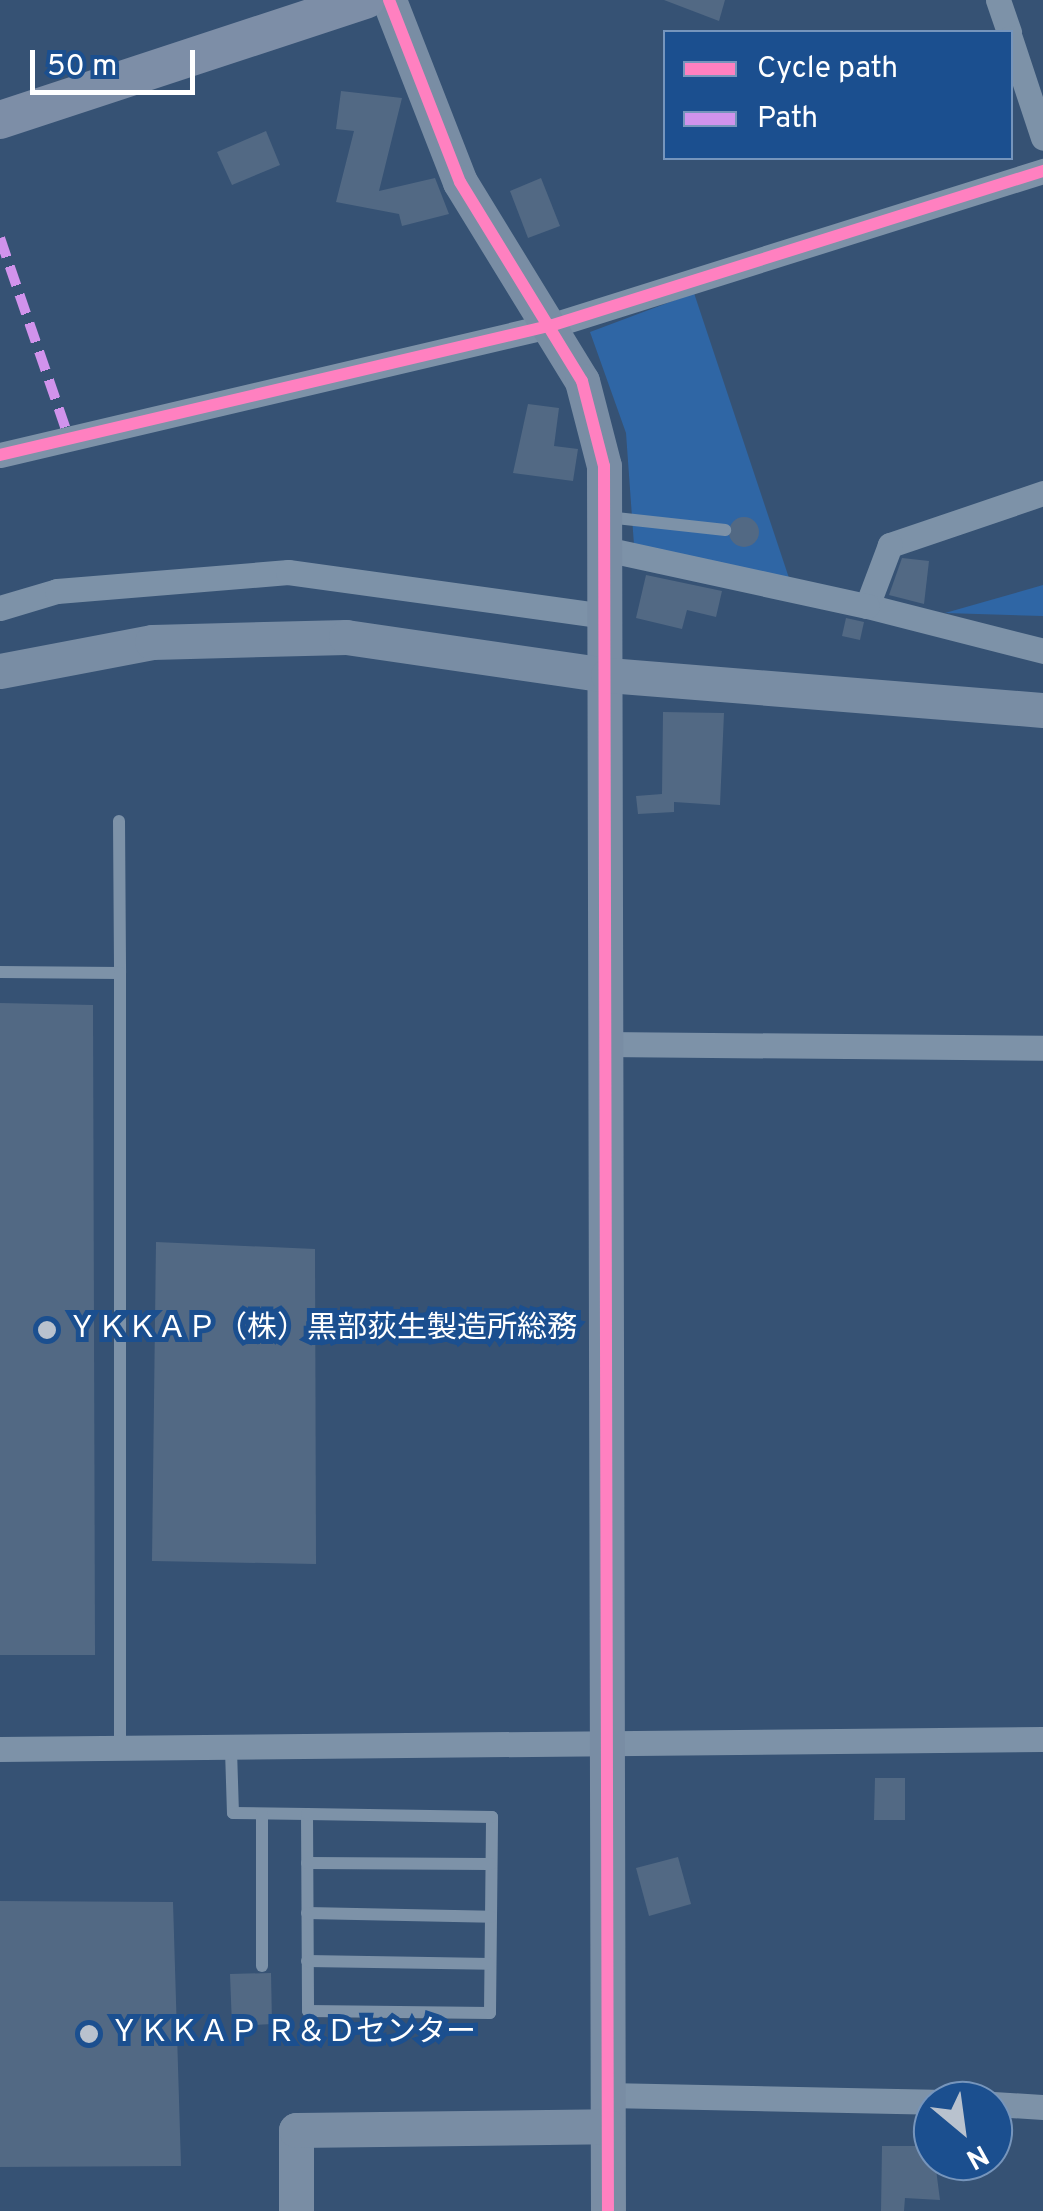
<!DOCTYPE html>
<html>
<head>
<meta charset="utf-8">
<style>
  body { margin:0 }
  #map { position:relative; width:1043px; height:2211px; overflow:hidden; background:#365274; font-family:Overpass,"Noto Sans JP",sans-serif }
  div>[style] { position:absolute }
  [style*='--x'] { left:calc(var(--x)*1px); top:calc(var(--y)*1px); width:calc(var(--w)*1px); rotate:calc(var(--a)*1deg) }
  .green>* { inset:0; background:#2f66a5 }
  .building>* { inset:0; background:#526984 }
  .round { border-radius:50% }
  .lane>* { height:12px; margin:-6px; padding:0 6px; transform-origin:6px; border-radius:6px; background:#7d92a8 }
  .street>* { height:25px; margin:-12.5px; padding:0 12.5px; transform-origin:12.5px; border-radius:12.5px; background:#7d92a8 }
  .secondary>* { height:35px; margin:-17.5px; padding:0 17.5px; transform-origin:17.5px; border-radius:17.5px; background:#798da4 }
  .primary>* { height:38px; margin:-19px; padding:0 19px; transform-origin:19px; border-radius:19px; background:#7d8ea7 }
  .quiet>* { height:10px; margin-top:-5px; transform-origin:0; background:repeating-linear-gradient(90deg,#d193ec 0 20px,transparent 0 30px) }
  .cycleway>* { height:12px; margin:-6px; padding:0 6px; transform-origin:6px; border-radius:6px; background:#ff80c0 }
  .dots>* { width:28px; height:28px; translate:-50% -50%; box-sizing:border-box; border:5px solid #1b4f8f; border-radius:50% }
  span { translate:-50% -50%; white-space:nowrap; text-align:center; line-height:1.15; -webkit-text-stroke:10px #1b4f8f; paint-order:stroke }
  .poi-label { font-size:30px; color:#fff }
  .left { translate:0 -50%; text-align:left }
  .legend { position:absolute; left:663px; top:30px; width:350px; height:130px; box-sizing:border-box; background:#1b4f8f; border:2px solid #7695bc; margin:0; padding:12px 18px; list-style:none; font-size:30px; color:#fff }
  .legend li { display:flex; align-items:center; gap:20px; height:50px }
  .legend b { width:50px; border:2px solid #7695bc }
  .north { position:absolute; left:913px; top:2081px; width:100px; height:100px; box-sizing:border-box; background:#1b4f8f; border:2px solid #7695bc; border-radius:50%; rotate:151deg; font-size:28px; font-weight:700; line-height:40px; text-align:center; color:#fff }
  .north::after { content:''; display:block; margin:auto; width:35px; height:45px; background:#b9c2ce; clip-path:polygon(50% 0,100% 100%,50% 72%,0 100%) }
  .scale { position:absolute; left:30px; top:50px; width:165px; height:45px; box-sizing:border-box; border:5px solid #fff; border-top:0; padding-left:12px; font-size:30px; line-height:35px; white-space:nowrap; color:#fff; -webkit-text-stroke:8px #1b4f8f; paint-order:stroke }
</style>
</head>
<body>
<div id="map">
  <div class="green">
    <i style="clip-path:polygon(694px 293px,789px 578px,634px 545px,626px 433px,590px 332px)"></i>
    <i style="clip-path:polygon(1043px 585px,1043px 616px,945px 613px)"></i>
  </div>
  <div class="building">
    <i style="clip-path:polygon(664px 0,725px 0,719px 21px)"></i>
    <i style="clip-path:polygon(341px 91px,402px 98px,379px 191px,435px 178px,449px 214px,402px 226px,399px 214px,336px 202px,354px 131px,336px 129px)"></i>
    <i style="clip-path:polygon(266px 131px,280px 165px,232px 185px,217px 152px)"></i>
    <i style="clip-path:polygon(541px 178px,560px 226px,528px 238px,510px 191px)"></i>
    <i style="clip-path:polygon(528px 404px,559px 408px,554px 446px,578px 449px,573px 481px,513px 473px)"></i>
    <i class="round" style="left:729px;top:517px;width:30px;height:30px"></i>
    <i style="clip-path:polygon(902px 558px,929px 561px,924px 604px,889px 595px)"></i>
    <i style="clip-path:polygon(646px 575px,722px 591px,716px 617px,687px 610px,682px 629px,636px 618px)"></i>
    <i style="clip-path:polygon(846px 618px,864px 622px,860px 640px,842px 636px)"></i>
    <i style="clip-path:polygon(663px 712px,724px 713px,720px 805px,674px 802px,674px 812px,638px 814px,636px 796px,662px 794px)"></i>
    <i style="clip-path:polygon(0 1003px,93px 1005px,95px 1655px,0 1655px)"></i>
    <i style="clip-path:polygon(156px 1242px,315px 1249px,316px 1564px,152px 1561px)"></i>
    <i style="clip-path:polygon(875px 1778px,905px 1778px,905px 1820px,874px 1820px)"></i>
    <i style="clip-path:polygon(678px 1857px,691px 1904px,649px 1916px,636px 1868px)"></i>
    <i style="clip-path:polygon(0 1901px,173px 1902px,181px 2166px,0 2167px)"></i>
    <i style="clip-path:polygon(271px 1973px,272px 2024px,232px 2026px,230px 1974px)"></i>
    <i style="clip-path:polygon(882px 2146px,933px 2146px,940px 2200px,905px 2198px,904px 2211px,881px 2211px)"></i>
  </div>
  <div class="lane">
    <i style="--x:607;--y:517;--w:119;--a:6.3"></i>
    <i style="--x:119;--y:821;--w:152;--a:89.6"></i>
    <i style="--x:0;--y:972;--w:120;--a:0.5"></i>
    <i style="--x:120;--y:973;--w:776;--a:90"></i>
    <i style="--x:231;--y:1750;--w:63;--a:88.2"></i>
    <i style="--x:233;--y:1813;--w:74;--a:0.8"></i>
    <i style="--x:307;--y:1814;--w:197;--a:89.7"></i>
    <i style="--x:308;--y:2011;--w:182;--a:0.6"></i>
    <i style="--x:490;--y:2013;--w:196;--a:-89.4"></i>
    <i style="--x:492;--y:1817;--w:185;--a:-179.1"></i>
    <i style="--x:262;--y:1814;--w:152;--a:90"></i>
    <i style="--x:307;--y:1863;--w:184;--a:0.3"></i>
    <i style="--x:307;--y:1913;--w:184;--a:1.2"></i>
    <i style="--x:307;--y:1961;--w:183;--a:0.9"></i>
  </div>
  <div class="street">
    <i style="--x:998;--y:0;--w:34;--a:71"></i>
    <i style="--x:1010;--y:38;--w:105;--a:71.7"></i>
    <i style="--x:0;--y:455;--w:568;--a:-13.23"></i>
    <i style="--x:553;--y:325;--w:514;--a:-17.45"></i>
    <i style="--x:1043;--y:493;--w:162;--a:161.2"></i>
    <i style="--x:890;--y:545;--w:65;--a:110.7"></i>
    <i style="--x:867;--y:606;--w:182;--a:14.3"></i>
    <i style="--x:605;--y:549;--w:268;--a:12.3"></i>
    <i style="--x:0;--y:608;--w:59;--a:-16.6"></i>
    <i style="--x:57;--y:591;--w:232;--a:-4.7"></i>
    <i style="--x:288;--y:572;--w:321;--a:7.9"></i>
    <i style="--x:604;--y:1044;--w:439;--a:0.5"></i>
    <i style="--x:0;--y:1749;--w:1043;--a:-0.55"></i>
    <i style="--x:607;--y:2095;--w:326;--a:1.2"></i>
    <i style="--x:993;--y:2104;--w:50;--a:3.4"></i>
  </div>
  <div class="secondary">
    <i style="--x:389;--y:0;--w:195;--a:68.7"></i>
    <i style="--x:460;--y:182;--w:233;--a:58.5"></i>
    <i style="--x:582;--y:381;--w:88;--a:75.5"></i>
    <i style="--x:604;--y:466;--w:1745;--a:89.87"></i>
    <i style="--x:0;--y:671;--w:155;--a:-10.8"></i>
    <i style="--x:152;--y:642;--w:194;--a:-1.5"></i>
    <i style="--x:346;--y:637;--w:265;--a:8.3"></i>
    <i style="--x:608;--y:675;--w:436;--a:4.6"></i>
    <i style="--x:296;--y:2211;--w:81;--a:-90"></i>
    <i style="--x:296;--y:2130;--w:311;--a:-0.7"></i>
  </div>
  <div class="primary">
    <i style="--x:0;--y:120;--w:385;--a:-18.2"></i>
  </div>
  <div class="quiet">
    <i style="--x:0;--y:238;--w:212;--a:71"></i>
  </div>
  <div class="cycleway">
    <i style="--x:389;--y:0;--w:195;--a:68.7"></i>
    <i style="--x:460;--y:182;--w:233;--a:58.5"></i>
    <i style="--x:582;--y:381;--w:88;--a:75.5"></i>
    <i style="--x:604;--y:466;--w:1745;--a:89.87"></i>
    <i style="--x:0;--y:455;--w:568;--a:-13.23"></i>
    <i style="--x:553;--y:325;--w:514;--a:-17.45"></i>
  </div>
  <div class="dots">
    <i style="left:47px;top:1330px;background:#b9c2ce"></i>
    <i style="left:89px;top:2034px;background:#b9c2ce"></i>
  </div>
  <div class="poi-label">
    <span class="left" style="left:67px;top:1330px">ＹＫＫＡＰ（株）黒部荻生製造所総務</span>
    <span class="left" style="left:109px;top:2034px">ＹＫＫＡＰ Ｒ＆Ｄセンター</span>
  </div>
  <ul class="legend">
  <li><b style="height:12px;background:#ff80c0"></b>Cycle path</li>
  <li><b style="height:12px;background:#d193ec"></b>Path</li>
  </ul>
  <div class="north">N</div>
  <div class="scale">50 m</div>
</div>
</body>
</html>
